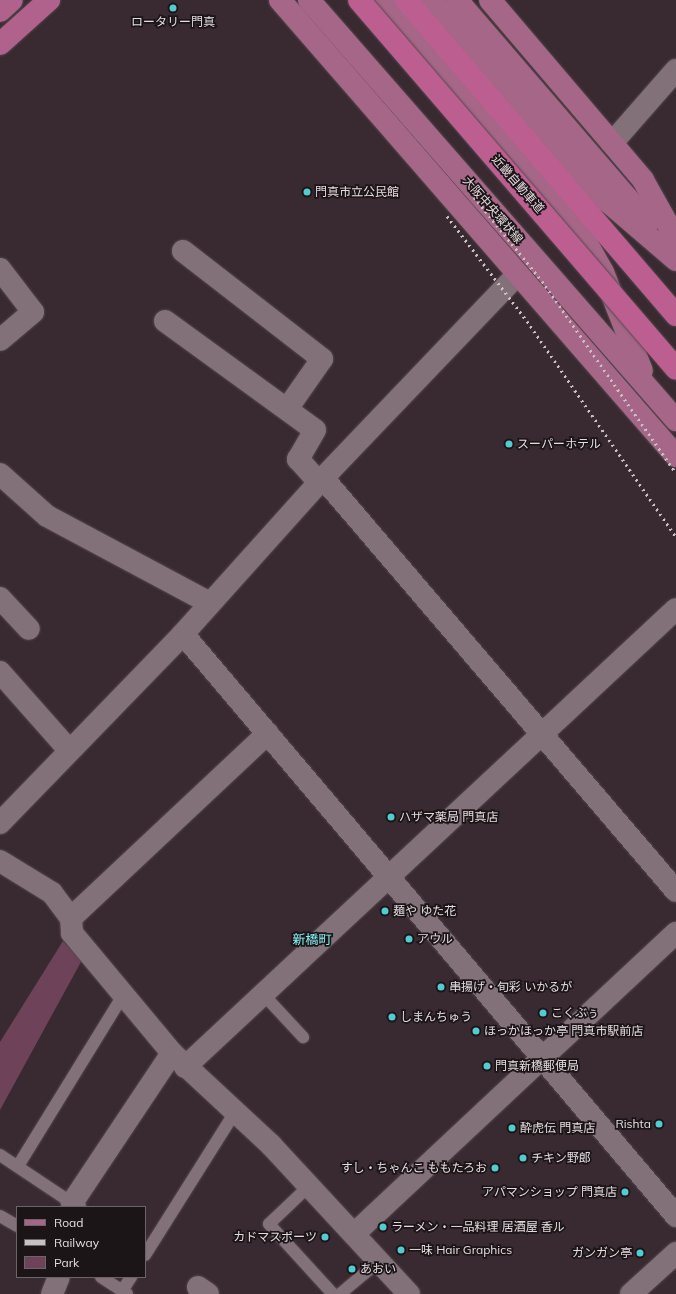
<!DOCTYPE html>
<html>
<head>
<meta charset="utf-8">
<style>
  body { margin:0 }
  #map { position:relative; width:676px; height:1294px; overflow:hidden; background:#392a31; font-family:Mulish,"Noto Sans JP",sans-serif }
  div>[style] { position:absolute }
  [style*='--x'] { left:calc(var(--x)*1px); top:calc(var(--y)*1px); width:calc(var(--w)*1px); rotate:calc(var(--a)*1deg) }
  .green>* { inset:0; background:#6e4359 }
  .roads { filter:drop-shadow(0 0 1px #53474c) drop-shadow(0 0 1px #53474c) }
  .service>* { height:12px; margin:-6px; padding:0 6px; transform-origin:6px; border-radius:6px; background:#827179 }
  .minor>* { height:22px; margin:-11px; padding:0 11px; transform-origin:11px; border-radius:11px; background:#827179 }
  .tertiary>* { height:22px; margin:-11px; padding:0 11px; transform-origin:11px; border-radius:11px; background:#827179 }
  .primary>* { height:22px; margin:-11px; padding:0 11px; transform-origin:11px; border-radius:11px; background:#a56687 }
  .trunk>* { height:22px; margin:-11px; padding:0 11px; transform-origin:11px; border-radius:11px; background:#b1628c }
  .motorway>* { height:22px; margin:-11px; padding:0 11px; transform-origin:11px; border-radius:11px; background:#bd5e91 }
  .rail>* { height:3px; margin-top:-1.5px; transform-origin:0; background:repeating-linear-gradient(90deg,#c9c0c4 0 2px,transparent 0 6px) }
  .bridges { filter:drop-shadow(0 0 1px #53474c) drop-shadow(0 0 1px #53474c) }
  .motorway-bridge>* { height:22px; margin:-11px; padding:0 11px; transform-origin:11px; border-radius:11px; background:#bd5e91 }
  .dots>* { width:11px; height:11px; translate:-50% -50%; box-sizing:border-box; border:2px solid #1c1518; border-radius:50% }
  span { translate:-50% -50%; white-space:nowrap; text-align:center; line-height:1.15; -webkit-text-stroke:3.5px #1c1518; paint-order:stroke }
  .poi-label { font-size:12px; color:#e4dbdf }
  .left { translate:0 -50%; text-align:left }
  .right { translate:-100% -50%; text-align:right }
  .street-label { font-size:12px; color:#e4dbdf }
  .neighbourhood-label { font-size:13px; color:#85f1f5 }
  .legend { position:absolute; left:16px; top:1206px; width:130px; height:72px; box-sizing:border-box; background:#1c1518; border:1px solid #6c6468; margin:0; padding:5px 7px; list-style:none; font-size:12px; color:#e4dbdf }
  .legend li { display:flex; align-items:center; gap:8px; height:20px }
  .legend b { width:20px; border:1px solid #6c6468 }
</style>
</head>
<body>
<div id="map">
  <div class="green">
    <i style="clip-path:polygon(63px 941px,82px 960px,0 1110px,0 1042px)"></i>
  </div>
  <div class="roads">
    <div class="service">
      <i style="--x:263;--y:994;--w:59;--a:47.1"></i>
      <i style="--x:0;--y:1155;--w:87;--a:33.7"></i>
      <i style="--x:18;--y:1166;--w:201;--a:-58.4"></i>
      <i style="--x:309;--y:1186;--w:55;--a:136.5"></i>
      <i style="--x:269;--y:1224;--w:95;--a:47.6"></i>
      <i style="--x:0;--y:1216;--w:20;--a:30"></i>
      <i style="--x:145;--y:1255;--w:169;--a:-57.8"></i>
      <i style="--x:101;--y:1277;--w:31;--a:33"></i>
      <i style="--x:122;--y:1291;--w:17;--a:-57"></i>
      <i style="--x:340;--y:1294;--w:48;--a:-40"></i>
    </div>
    <div class="minor">
      <i style="--x:612;--y:143;--w:97;--a:-48.8"></i>
      <i style="--x:183;--y:251;--w:176;--a:37.8"></i>
      <i style="--x:322;--y:359;--w:61;--a:125"></i>
      <i style="--x:0;--y:269;--w:54;--a:52.5"></i>
      <i style="--x:33;--y:312;--w:43;--a:139.7"></i>
      <i style="--x:165;--y:321;--w:185;--a:36"></i>
      <i style="--x:315;--y:430;--w:34;--a:120"></i>
      <i style="--x:298;--y:459;--w:31;--a:48"></i>
      <i style="--x:0;--y:474;--w:63;--a:41.8"></i>
      <i style="--x:47;--y:516;--w:183;--a:28.1"></i>
      <i style="--x:323;--y:478;--w:543;--a:49.48"></i>
      <i style="--x:0;--y:598;--w:42;--a:46.9"></i>
      <i style="--x:0;--y:672;--w:104;--a:48.5"></i>
      <i style="--x:0;--y:861;--w:61;--a:31.6"></i>
      <i style="--x:52;--y:893;--w:31;--a:53"></i>
      <i style="--x:71;--y:918;--w:15;--a:86"></i>
      <i style="--x:72;--y:933;--w:156;--a:50.2"></i>
      <i style="--x:172;--y:1053;--w:135;--a:42.9"></i>
      <i style="--x:271;--y:1145;--w:203;--a:47.2"></i>
      <i style="--x:71;--y:918;--w:270;--a:-43.2"></i>
      <i style="--x:185;--y:1067;--w:671;--a:-43.01"></i>
      <i style="--x:75;--y:1207;--w:5;--a:-127"></i>
      <i style="--x:72;--y:1203;--w:180;--a:-56.3"></i>
      <i style="--x:354;--y:1234;--w:441;--a:-43.1"></i>
      <i style="--x:198;--y:1287;--w:12;--a:35"></i>
      <i style="--x:52;--y:1294;--w:18;--a:-68"></i>
    </div>
    <div class="tertiary">
      <i style="--x:183;--y:634;--w:763;--a:49.73"></i>
      <i style="--x:0;--y:823;--w:263;--a:-45.9"></i>
      <i style="--x:183;--y:634;--w:210;--a:-48.1"></i>
      <i style="--x:323;--y:478;--w:282;--a:-46.3"></i>
      <i style="--x:631;--y:1294;--w:61;--a:-42.3"></i>
    </div>
    <div class="primary">
      <i style="--x:280;--y:0;--w:604;--a:49.03"></i>
      <i style="--x:309;--y:0;--w:558;--a:48.85"></i>
      <i style="--x:382;--y:0;--w:302;--a:49.3"></i>
      <i style="--x:579;--y:229;--w:49;--a:60.8"></i>
      <i style="--x:603;--y:272;--w:106;--a:68.5"></i>
      <i style="--x:431;--y:0;--w:267;--a:48.8"></i>
      <i style="--x:607;--y:201;--w:91;--a:40.5"></i>
      <i style="--x:457;--y:0;--w:293;--a:49.3"></i>
      <i style="--x:490;--y:0;--w:236;--a:49.6"></i>
      <i style="--x:643;--y:180;--w:68;--a:60.8"></i>
    </div>
    <div class="trunk">
      <i style="--x:0;--y:11;--w:16;--a:-43"></i>
      <i style="--x:0;--y:44;--w:66;--a:-41.9"></i>
    </div>
    <div class="motorway">
      <i style="--x:406;--y:0;--w:415;--a:49.4"></i>
    </div>
  </div>
  <div class="rail">
    <i style="--x:474;--y:197;--w:108;--a:51"></i>
    <i style="--x:542;--y:281;--w:234;--a:55.1"></i>
    <i style="--x:447;--y:216;--w:132;--a:52.7"></i>
    <i style="--x:527;--y:321;--w:262;--a:55.4"></i>
  </div>
  <div class="bridges">
    <div class="motorway-bridge">
      <i style="--x:359;--y:0;--w:486;--a:49.3"></i>
    </div>
  </div>
  <div class="dots">
    <i style="left:173px;top:8px;background:#51ccd1"></i>
    <i style="left:307px;top:192px;background:#51ccd1"></i>
    <i style="left:509px;top:444px;background:#51ccd1"></i>
    <i style="left:391px;top:817px;background:#51ccd1"></i>
    <i style="left:385px;top:911px;background:#51ccd1"></i>
    <i style="left:409px;top:939px;background:#51ccd1"></i>
    <i style="left:441px;top:987px;background:#51ccd1"></i>
    <i style="left:543px;top:1013px;background:#51ccd1"></i>
    <i style="left:392px;top:1017px;background:#51ccd1"></i>
    <i style="left:476px;top:1031px;background:#51ccd1"></i>
    <i style="left:487px;top:1066px;background:#51ccd1"></i>
    <i style="left:659px;top:1124px;background:#51ccd1"></i>
    <i style="left:512px;top:1128px;background:#51ccd1"></i>
    <i style="left:523px;top:1158px;background:#51ccd1"></i>
    <i style="left:495px;top:1168px;background:#51ccd1"></i>
    <i style="left:625px;top:1192px;background:#51ccd1"></i>
    <i style="left:383px;top:1227px;background:#51ccd1"></i>
    <i style="left:325px;top:1237px;background:#51ccd1"></i>
    <i style="left:401px;top:1250px;background:#51ccd1"></i>
    <i style="left:640px;top:1253px;background:#51ccd1"></i>
    <i style="left:352px;top:1269px;background:#51ccd1"></i>
  </div>
  <div class="poi-label">
    <span style="left:173px;top:22px">ロータリー門真</span>
    <span class="left" style="left:315px;top:192px">門真市立公民館</span>
    <span class="left" style="left:517px;top:444px">スーパーホテル</span>
    <span class="left" style="left:399px;top:817px">ハザマ薬局 門真店</span>
    <span class="left" style="left:393px;top:911px">麺や ゆた花</span>
    <span class="left" style="left:417px;top:939px">アウル</span>
    <span class="left" style="left:449px;top:987px">串揚げ・旬彩 いかるが</span>
    <span class="left" style="left:551px;top:1013px">こくぶぅ</span>
    <span class="left" style="left:400px;top:1017px">しまんちゅう</span>
    <span class="left" style="left:484px;top:1031px">ほっかほっか亭 門真市駅前店</span>
    <span class="left" style="left:495px;top:1066px">門真新橋郵便局</span>
    <span class="right" style="left:651px;top:1124px">Rishta</span>
    <span class="left" style="left:520px;top:1128px">酔虎伝 門真店</span>
    <span class="left" style="left:531px;top:1158px">チキン野郎</span>
    <span class="right" style="left:487px;top:1168px">すし・ちゃんこ ももたろお</span>
    <span class="right" style="left:617px;top:1192px">アパマンショップ 門真店</span>
    <span class="left" style="left:391px;top:1227px">ラーメン・一品料理 居酒屋 香ル</span>
    <span class="right" style="left:317px;top:1237px">カドマスポーツ</span>
    <span class="left" style="left:409px;top:1250px">一味 Hair Graphics</span>
    <span class="right" style="left:632px;top:1253px">ガンガン亭</span>
    <span class="left" style="left:360px;top:1269px">あおい</span>
  </div>
  <div class="street-label">
    <span style="left:518px;top:184px;rotate:49deg">近畿自動車道</span>
    <span style="left:493px;top:210px;rotate:49deg">大阪中央環状線</span>
  </div>
  <div class="neighbourhood-label">
    <span style="left:312px;top:939px">新橋町</span>
  </div>
  <ul class="legend">
  <li><b style="height:5px;background:#a56687"></b>Road</li>
  <li><b style="height:5px;background:#c9c0c4"></b>Railway</li>
  <li><b style="height:11px;background:#6e4359"></b>Park</li>
  </ul>
</div>
</body>
</html>
